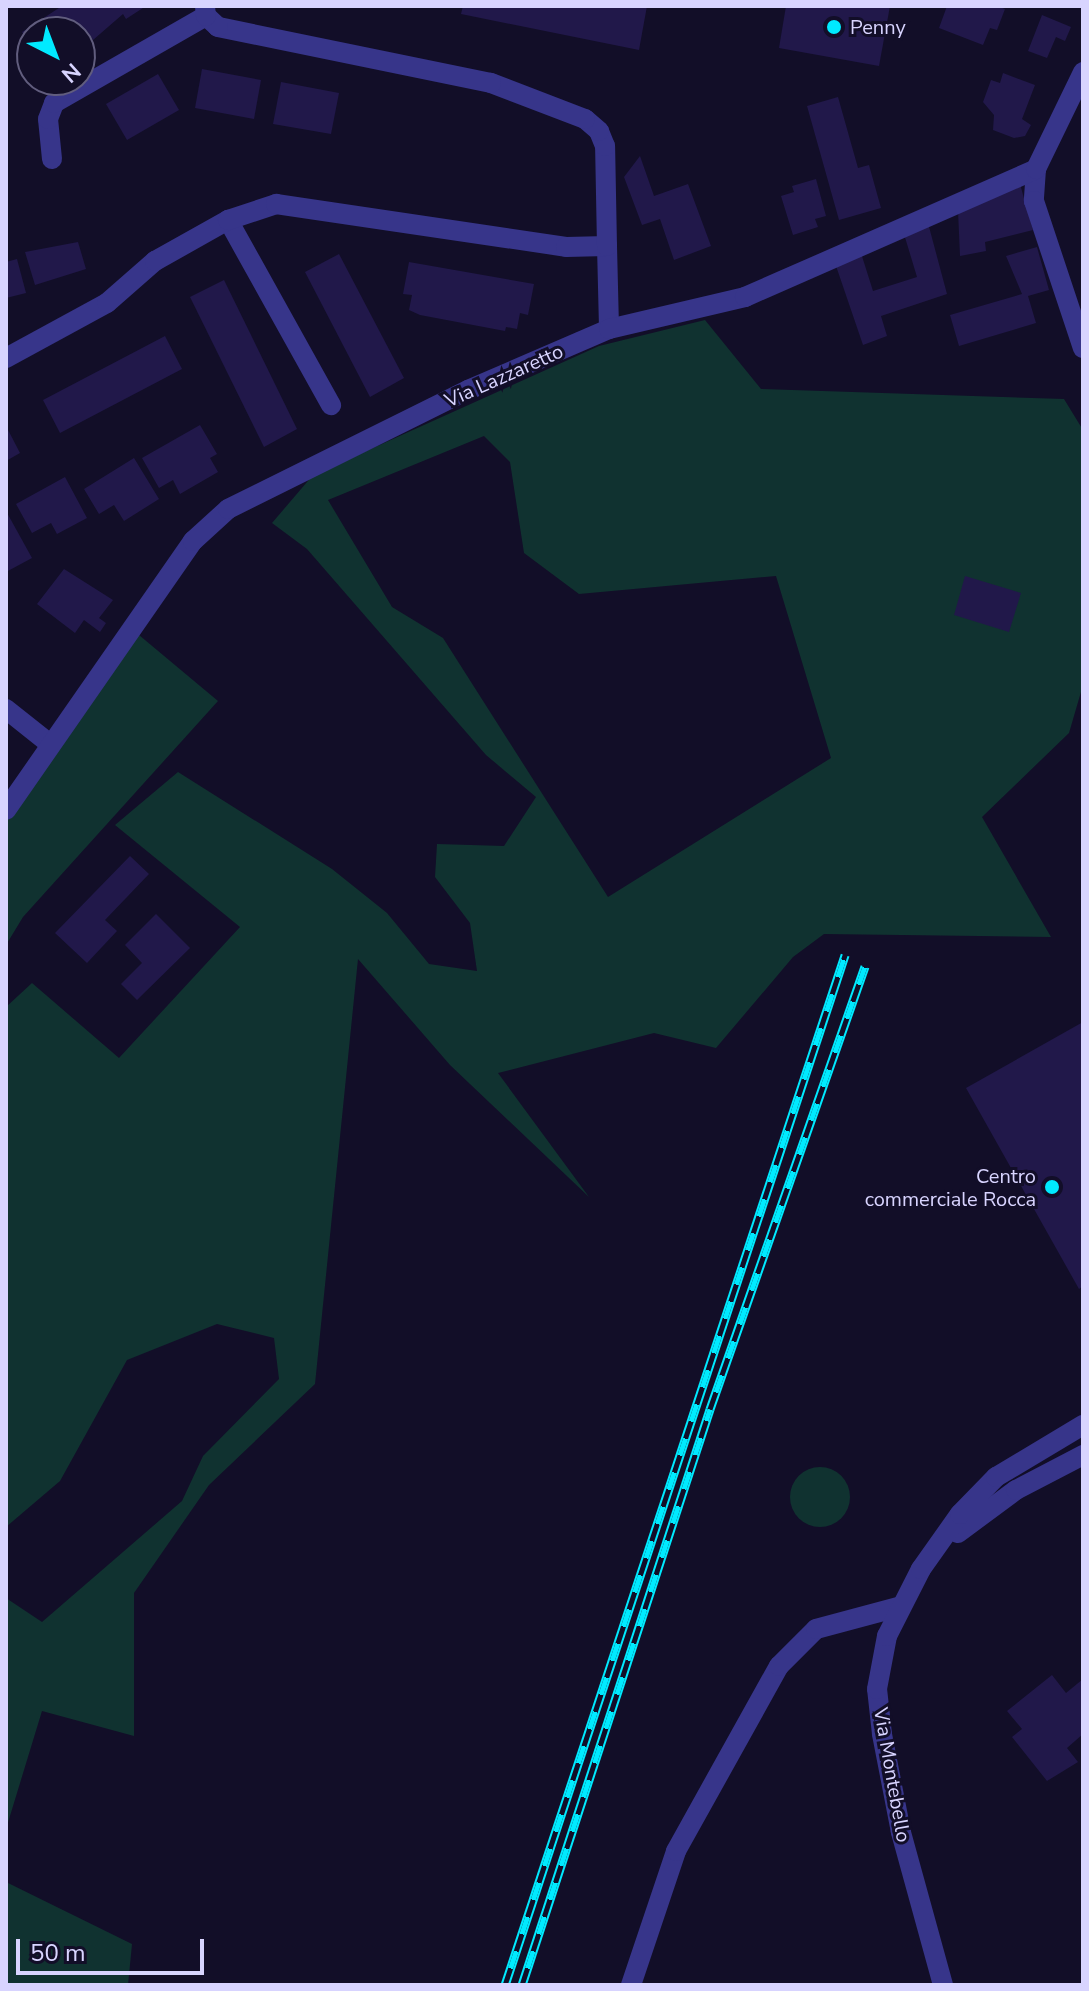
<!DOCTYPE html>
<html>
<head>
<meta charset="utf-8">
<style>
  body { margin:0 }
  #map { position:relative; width:1089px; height:1991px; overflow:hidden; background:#120e28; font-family:"Nunito Sans",sans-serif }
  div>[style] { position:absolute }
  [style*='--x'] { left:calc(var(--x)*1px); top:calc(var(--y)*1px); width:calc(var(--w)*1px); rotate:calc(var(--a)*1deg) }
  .green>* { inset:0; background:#103230 }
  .round { border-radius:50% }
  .building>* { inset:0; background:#21184a }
  .minor>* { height:20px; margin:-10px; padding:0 10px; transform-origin:10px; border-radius:10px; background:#37358a }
  .rail>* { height:9px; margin-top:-4.5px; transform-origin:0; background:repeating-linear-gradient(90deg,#120e28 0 18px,#00eaff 0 36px); box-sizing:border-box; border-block:2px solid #00eaff }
  .dots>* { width:22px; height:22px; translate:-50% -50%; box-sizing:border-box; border:4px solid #120e28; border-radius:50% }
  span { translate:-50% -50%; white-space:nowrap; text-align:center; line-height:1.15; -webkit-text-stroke:6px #120e28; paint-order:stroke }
  .poi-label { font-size:20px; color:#d8d4ff }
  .left { translate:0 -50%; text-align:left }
  .right { translate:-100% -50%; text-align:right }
  .street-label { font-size:20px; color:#d8d4ff }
  .frame { position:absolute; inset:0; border:8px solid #d8d4ff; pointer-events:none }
  .north { position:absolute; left:16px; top:16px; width:80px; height:80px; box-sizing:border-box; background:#120e28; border:2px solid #615d7e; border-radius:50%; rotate:138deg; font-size:22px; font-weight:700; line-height:32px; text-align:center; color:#d8d4ff }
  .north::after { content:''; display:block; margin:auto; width:28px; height:36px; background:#00eaff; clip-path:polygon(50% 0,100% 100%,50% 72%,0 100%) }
  .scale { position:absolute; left:16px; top:1939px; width:188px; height:36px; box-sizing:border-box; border:4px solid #d8d4ff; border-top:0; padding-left:10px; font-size:24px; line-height:28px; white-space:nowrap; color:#d8d4ff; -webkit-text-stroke:6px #120e28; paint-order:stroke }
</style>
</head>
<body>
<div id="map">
  <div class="green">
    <i style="clip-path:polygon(evenodd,705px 320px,761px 389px,1064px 399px,1083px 430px,1083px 685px,1069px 733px,982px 817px,1051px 937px,824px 934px,793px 957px,716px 1048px,654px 1033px,498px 1073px,589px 1197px,450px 1065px,358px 959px,315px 1384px,209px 1485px,134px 1593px,134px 1736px,42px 1711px,6px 1829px,6px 1598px,42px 1622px,182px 1501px,203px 1456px,279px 1379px,274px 1338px,217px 1324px,127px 1360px,60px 1481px,6px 1527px,6px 1007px,32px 983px,119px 1058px,240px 927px,115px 825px,178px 772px,332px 869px,387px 913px,429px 964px,477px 971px,470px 923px,435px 877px,437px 844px,504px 846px,536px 797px,486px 755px,307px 549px,272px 523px,313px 475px,599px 346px,705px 320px,484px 436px,510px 462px,524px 553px,579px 594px,776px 576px,831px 758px,608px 897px,443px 638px,392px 607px,328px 500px,484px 436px)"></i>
    <i style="clip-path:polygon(139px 635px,218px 701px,23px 917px,6px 945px,6px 810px)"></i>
    <i class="round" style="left:790px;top:1467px;width:60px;height:60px"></i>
    <i style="clip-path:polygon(6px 1882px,132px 1944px,128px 1985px,6px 1985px)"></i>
  </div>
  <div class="building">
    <i style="clip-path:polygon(62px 6px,74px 7px,146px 6px,126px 19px,123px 14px,93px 40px,87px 31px,80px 35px,32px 32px,32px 48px,22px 32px)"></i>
    <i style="clip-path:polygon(463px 6px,647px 6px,639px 50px,461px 14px)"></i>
    <i style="clip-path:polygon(786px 6px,890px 6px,879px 66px,779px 48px)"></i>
    <i style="clip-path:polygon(947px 6px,997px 6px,1005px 9px,997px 30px,990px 28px,983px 45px,939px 28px)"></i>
    <i style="clip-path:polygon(1042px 15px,1071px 27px,1065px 41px,1056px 37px,1047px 58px,1028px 51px)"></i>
    <i style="clip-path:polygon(202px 69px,261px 80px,254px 119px,195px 108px)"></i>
    <i style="clip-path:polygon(1003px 73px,1035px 85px,1022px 119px,1031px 125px,1025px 136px,1014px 138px,993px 130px,994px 115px,983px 102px,991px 80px,1000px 83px)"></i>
    <i style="clip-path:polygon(158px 74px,179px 110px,127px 140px,106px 104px)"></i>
    <i style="clip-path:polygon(281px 82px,339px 93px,331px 134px,273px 124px)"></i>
    <i style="clip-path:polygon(838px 97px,858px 168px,869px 165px,881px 208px,839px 220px,807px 106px)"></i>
    <i style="clip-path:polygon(640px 156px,654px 196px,688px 184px,711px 246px,674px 260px,660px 219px,642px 225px,624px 177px)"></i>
    <i style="clip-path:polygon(816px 179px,826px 216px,815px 219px,818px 227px,793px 235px,781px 196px,794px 192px,792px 186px)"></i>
    <i style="clip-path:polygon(1020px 184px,1033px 230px,985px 242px,986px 251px,960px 256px,958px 211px)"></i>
    <i style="clip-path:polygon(928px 223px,947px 294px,881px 316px,887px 336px,863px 345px,835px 263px,861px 253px,873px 291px,917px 277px,904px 234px)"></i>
    <i style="clip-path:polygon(78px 242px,86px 269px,35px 285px,25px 252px)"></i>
    <i style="clip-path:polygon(1037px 247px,1049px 290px,1028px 296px,1036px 323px,959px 346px,950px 315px,1022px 294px,1006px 256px)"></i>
    <i style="clip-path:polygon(339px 254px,404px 378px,370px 397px,305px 272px)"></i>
    <i style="clip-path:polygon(17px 259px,26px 293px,6px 298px,6px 262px)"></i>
    <i style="clip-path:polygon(409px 262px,534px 284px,528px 315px,520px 313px,517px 329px,506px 327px,505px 331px,420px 315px,409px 310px,412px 295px,403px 294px)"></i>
    <i style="clip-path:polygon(224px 280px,297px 429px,264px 447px,190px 297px)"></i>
    <i style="clip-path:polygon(165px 336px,182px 369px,60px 433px,43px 400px)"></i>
    <i style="clip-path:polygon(200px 425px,217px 454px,210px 458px,218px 472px,180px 494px,173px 480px,159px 488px,142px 458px)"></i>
    <i style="clip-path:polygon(6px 426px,20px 453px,6px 461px)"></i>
    <i style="clip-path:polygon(134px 458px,159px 499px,124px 521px,114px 505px,99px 514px,84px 489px)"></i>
    <i style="clip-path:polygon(65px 477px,87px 518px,57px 534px,51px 523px,32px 533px,16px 504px)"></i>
    <i style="clip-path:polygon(6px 511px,32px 558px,6px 572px)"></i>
    <i style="clip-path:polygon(64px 569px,113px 600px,99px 618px,106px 623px,100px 632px,84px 620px,75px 633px,37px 604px)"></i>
    <i style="clip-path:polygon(965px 576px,1021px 593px,1009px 632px,954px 615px)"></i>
    <i style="clip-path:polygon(130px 856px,149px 874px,105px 920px,117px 931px,87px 963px,55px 933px)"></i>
    <i style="clip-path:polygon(156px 914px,190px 948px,137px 1000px,121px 984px,142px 963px,125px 945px)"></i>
    <i style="clip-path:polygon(1083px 1022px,1083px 1286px,1079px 1289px,966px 1088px)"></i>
    <i style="clip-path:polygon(1052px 1675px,1066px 1693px,1083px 1679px,1083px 1734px,1067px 1748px,1078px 1762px,1047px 1781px,1012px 1737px,1022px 1729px,1007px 1711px)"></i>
  </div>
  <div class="minor">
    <i style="--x:52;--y:159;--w:40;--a:-95.7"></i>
    <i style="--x:48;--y:119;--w:17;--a:-69"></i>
    <i style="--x:54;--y:103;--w:175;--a:-29.8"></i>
    <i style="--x:1036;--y:169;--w:32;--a:94"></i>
    <i style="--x:1034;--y:201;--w:155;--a:71.6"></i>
    <i style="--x:228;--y:220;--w:212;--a:60.9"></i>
    <i style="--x:607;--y:246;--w:83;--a:88.6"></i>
    <i style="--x:6;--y:358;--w:115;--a:-28.6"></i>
    <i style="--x:107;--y:303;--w:64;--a:-41.2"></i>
    <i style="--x:155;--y:261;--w:84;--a:-29.3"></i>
    <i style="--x:228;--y:220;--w:51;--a:-18.4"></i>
    <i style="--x:276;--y:204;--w:293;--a:8.4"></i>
    <i style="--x:566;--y:247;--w:41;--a:-1.4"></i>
    <i style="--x:607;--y:246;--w:100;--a:-91.1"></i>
    <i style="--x:605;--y:146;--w:16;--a:-112"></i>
    <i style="--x:599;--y:131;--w:18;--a:-139"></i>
    <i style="--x:585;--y:119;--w:101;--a:-159"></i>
    <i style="--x:491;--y:83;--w:279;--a:-168.4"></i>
    <i style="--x:218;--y:27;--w:16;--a:-137"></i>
    <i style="--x:206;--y:16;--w:10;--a:-96"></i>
    <i style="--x:6;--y:709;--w:56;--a:38.5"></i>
    <i style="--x:6;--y:810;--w:328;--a:-55.2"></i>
    <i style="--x:193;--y:541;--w:47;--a:-42.4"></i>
    <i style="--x:228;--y:509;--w:268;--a:-26.4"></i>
    <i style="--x:468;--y:390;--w:154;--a:-23.4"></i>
    <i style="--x:609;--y:329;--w:140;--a:-13.2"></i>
    <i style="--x:745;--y:297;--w:318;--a:-23.7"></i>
    <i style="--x:1036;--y:169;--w:108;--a:-64.1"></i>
    <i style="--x:958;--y:1533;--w:72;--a:-36.6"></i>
    <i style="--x:1016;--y:1490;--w:76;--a:-27.6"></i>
    <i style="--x:631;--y:1985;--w:141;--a:-71.4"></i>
    <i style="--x:676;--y:1851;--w:212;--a:-60.9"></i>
    <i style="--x:779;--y:1666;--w:52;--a:-45"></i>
    <i style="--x:816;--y:1629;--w:85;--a:-15"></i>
    <i style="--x:943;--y:1985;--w:159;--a:-105.4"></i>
    <i style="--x:901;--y:1832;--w:100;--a:-101"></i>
    <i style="--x:882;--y:1734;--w:45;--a:-96.3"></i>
    <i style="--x:877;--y:1689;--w:54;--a:-79.3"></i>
    <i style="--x:887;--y:1636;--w:75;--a:-63.1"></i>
    <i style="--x:921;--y:1569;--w:67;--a:-54.7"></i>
    <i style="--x:960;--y:1514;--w:52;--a:-45.8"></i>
    <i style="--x:996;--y:1477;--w:101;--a:-30.9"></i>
  </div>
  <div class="rail">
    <i style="--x:505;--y:1985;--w:1085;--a:-71.73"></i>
    <i style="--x:522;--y:1985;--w:606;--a:-71.92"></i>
    <i style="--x:710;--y:1409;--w:469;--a:-70.7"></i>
  </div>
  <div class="dots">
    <i style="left:834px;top:27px;background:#00eaff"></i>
    <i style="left:1052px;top:1187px;background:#00eaff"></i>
  </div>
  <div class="poi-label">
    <span class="left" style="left:850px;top:27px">Penny</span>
    <span class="right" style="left:1036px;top:1188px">Centro<br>commerciale Rocca</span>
  </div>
  <div class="street-label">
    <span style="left:504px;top:376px;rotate:-24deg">Via Lazzaretto</span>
    <span style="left:892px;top:1775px;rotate:80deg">Via Montebello</span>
  </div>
  <div class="frame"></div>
  <div class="north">N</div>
  <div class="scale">50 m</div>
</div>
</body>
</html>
